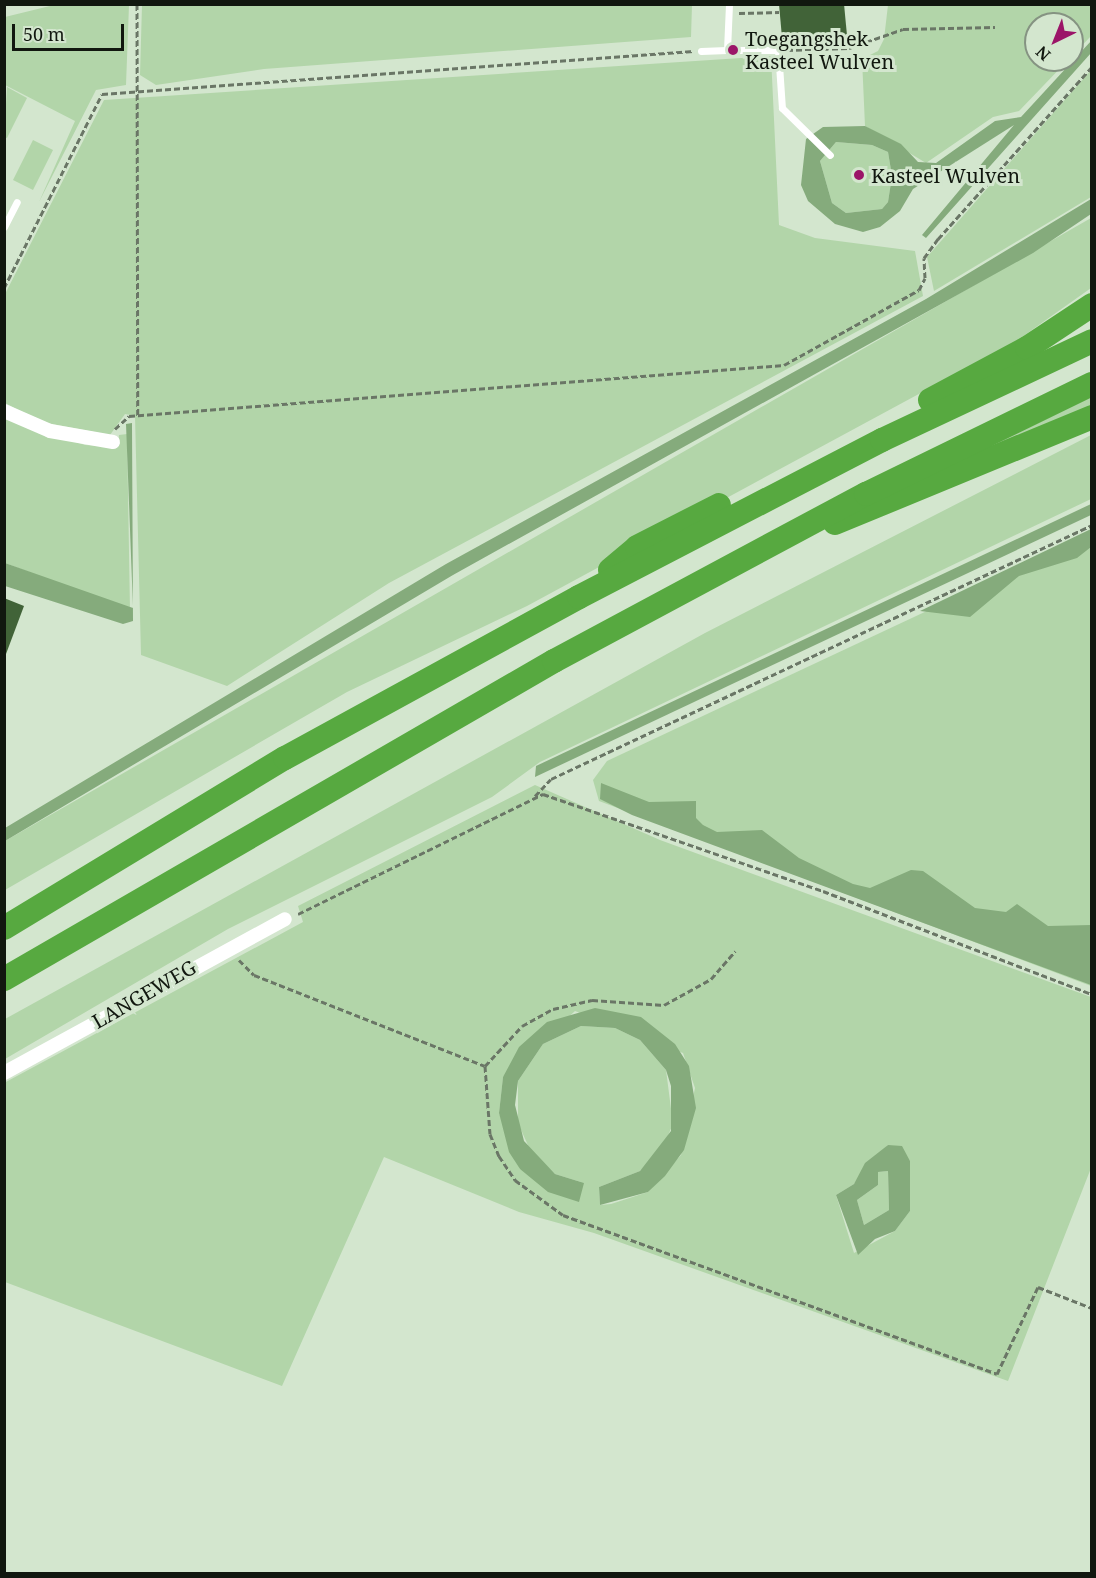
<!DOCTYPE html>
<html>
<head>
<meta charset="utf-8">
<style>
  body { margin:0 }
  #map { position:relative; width:1096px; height:1578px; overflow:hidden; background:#d3e6ce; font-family:"Noto Serif",serif }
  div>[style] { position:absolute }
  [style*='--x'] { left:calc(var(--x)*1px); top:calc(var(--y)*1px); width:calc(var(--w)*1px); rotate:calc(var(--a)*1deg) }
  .green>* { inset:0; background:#b2d5a9 }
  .water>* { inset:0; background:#85ab7c }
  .building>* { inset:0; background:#416338 }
  .path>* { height:3px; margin-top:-1.5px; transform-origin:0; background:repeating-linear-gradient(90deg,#6a7666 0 6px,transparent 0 9px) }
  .service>* { height:7px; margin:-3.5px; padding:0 3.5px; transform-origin:3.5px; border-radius:3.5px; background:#fff }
  .minor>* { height:14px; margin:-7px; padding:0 7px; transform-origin:7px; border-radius:7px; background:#fff }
  .motorway>* { height:24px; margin:-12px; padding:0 12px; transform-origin:12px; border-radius:12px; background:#57a940 }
  .dots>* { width:16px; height:16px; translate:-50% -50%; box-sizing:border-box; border:3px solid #d3e6ce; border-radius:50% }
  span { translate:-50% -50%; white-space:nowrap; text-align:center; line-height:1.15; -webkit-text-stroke:6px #d3e6ce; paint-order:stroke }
  .poi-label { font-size:20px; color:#11170f }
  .left { translate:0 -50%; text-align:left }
  .street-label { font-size:20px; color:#11170f }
  .frame { position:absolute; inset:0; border:6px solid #11170f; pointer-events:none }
  .north { position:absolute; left:1024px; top:12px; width:60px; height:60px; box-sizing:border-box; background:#d3e6ce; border:2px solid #859382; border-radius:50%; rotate:223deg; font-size:16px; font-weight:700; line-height:24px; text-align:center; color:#11170f }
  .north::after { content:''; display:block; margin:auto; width:21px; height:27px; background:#9b1568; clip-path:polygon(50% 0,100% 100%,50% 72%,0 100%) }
  .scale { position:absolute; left:12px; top:24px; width:112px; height:27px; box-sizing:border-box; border:3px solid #11170f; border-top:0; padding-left:8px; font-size:18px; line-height:21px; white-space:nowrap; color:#11170f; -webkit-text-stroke:4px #d3e6ce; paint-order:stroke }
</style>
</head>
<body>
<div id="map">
  <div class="green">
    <i style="clip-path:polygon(54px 5px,129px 5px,126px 85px,96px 90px,39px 202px,75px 121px,5px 85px,5px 17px)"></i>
    <i style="clip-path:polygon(142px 5px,692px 4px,692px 5px,691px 37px,264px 69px,156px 85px,140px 75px)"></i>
    <i style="clip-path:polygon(888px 5px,1091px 5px,1091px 36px,1072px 56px,1072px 24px,1036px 24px,1036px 60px,1068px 60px,1019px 111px,993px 117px,926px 163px,865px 126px,862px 59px,878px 51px,884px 39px)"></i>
    <i style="clip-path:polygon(771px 56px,779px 225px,815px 238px,915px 251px,923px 296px,389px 583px,227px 686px,141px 655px,135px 416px,125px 414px,110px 435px,42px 422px,5px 403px,4px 296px,104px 100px)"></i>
    <i style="clip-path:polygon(1091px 70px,1091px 197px,934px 291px,927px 257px)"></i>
    <i style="clip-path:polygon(7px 87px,27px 98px,7px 138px,4px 137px)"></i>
    <i style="clip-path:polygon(33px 140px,53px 150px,33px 190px,13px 180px)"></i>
    <i style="clip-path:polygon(836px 142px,872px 145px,888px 152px,892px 176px,888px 202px,882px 209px,846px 213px,832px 203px,820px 161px)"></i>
    <i style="clip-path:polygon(1091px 218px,1091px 288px,1015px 342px,527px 606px,347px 692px,5px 890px,5px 841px)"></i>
    <i style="clip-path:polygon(1091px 397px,1091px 407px,993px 445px)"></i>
    <i style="clip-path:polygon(4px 418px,85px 445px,118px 447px,119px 435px,127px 434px,130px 610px,5px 563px)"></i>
    <i style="clip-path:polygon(1091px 435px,1091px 499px,540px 762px,492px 797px,228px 929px,5px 1059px,5px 1019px,705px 633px)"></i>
    <i style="clip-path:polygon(1091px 534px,1091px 986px,599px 801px,593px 780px,607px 761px)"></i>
    <i style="clip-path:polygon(evenodd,535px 785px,660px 840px,1091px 997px,1091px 1168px,1008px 1381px,594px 1233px,519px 1212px,384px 1157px,282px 1386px,5px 1282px,4px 1083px,303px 922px,298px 906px,535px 785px,575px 1011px,683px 1053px,695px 1088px,681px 1155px,648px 1192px,611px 1204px,600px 1205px,599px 1187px,640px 1171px,663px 1147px,673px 1124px,666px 1070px,640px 1040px,615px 1028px,581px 1026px,543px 1044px,518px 1081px,518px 1123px,531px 1152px,555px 1174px,584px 1183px,520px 1169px,499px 1113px,503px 1077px,575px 1011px,535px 785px,888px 1145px,910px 1161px,910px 1211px,895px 1231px,854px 1253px,836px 1195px,854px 1184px,888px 1145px)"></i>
    <i style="clip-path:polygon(888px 1171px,889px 1210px,864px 1225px,857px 1200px,878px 1185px,878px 1172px)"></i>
  </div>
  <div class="water">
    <i style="clip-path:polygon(evenodd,1091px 41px,1091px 53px,926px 238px,922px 235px,1014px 125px,913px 189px,900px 211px,880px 227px,863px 232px,835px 224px,808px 201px,801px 185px,806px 139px,823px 127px,865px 126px,901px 144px,918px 162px,936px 163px,995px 121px,1021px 117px,1091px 41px,836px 142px,872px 145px,888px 152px,892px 176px,888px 202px,882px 209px,846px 213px,832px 203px,820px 161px,836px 142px)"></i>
    <i style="clip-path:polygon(1091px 199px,1091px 214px,1033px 253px,453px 575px,5px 841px,5px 828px,446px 564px,926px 299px)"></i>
    <i style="clip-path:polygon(132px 423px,133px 621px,123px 624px,5px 586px,5px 563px,133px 608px,126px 424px)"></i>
    <i style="clip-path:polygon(1091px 504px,1091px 515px,535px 777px,536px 766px)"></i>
    <i style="clip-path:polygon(1091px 529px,1091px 547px,1077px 558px,1019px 576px,970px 617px,920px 611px)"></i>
    <i style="clip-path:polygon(601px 783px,649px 802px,696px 801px,696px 818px,703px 825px,717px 832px,762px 830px,799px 858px,853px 884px,870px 888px,911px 870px,923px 871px,975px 908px,1006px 912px,1017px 904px,1048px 926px,1091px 925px,1091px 985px,632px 815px,600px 799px)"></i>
    <i style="clip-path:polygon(595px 1008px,641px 1017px,675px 1044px,689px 1066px,696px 1108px,684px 1150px,665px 1176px,648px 1192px,600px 1205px,599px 1187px,640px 1171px,671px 1131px,671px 1086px,666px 1070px,640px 1040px,615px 1028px,581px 1026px,543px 1044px,518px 1081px,515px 1105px,524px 1141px,555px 1174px,584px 1183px,579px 1202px,548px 1192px,520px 1169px,509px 1152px,499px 1113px,503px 1077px,519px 1047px,547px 1022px)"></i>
    <i style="clip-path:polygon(evenodd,888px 1145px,902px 1146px,910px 1161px,910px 1211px,895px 1231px,875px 1239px,858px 1255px,836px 1195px,854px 1184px,865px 1163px,888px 1145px,888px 1171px,889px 1210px,864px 1225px,857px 1200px,878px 1185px,878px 1172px,888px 1171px)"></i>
  </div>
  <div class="building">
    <i style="clip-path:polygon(779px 4px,844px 4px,848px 46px,783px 49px)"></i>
    <i style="clip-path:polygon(4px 598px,24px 606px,6px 654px,4px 653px)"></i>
  </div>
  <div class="path">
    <i style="--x:137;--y:4;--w:412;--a:89.9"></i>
    <i style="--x:739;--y:13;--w:40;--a:-1.4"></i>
    <i style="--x:787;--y:50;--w:62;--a:-1.8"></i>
    <i style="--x:849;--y:48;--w:57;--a:-19.4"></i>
    <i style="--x:903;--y:29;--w:92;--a:-1.2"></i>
    <i style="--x:4;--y:288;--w:217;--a:-63.2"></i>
    <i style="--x:102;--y:94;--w:593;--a:-4.16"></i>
    <i style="--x:115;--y:429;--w:19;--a:-43"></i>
    <i style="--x:129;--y:416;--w:657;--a:-4.45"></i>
    <i style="--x:784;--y:365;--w:154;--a:-29.1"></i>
    <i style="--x:919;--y:290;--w:13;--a:-63"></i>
    <i style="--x:925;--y:278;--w:20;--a:-93"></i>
    <i style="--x:924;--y:258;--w:24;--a:-54"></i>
    <i style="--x:938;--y:239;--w:231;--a:-48.2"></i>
    <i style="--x:535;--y:796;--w:23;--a:-47"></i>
    <i style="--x:551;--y:779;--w:598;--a:-25.15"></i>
    <i style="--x:298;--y:914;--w:273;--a:-26.1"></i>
    <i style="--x:543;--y:794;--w:296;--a:19.1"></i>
    <i style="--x:823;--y:891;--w:288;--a:21"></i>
    <i style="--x:239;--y:960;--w:21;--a:45"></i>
    <i style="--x:254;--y:975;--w:248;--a:21.5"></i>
    <i style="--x:485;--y:1066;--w:68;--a:85.8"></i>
    <i style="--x:490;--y:1134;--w:24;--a:68"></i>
    <i style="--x:499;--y:1156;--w:29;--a:56"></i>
    <i style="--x:515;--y:1180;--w:59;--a:36.1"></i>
    <i style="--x:563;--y:1215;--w:462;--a:20.1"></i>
    <i style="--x:997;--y:1374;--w:96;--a:-64.8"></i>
    <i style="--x:1038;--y:1287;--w:58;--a:21.3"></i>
    <i style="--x:485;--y:1066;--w:54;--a:-47.2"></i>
    <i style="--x:522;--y:1026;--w:35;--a:-29"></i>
    <i style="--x:553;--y:1009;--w:40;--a:-13"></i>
    <i style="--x:592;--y:1000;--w:72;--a:4"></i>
    <i style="--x:664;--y:1005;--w:54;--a:-29"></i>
    <i style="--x:711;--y:979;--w:37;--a:-49"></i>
  </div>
  <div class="service">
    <i style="--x:727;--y:50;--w:51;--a:0"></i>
    <i style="--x:778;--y:50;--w:58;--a:86.1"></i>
    <i style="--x:782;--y:108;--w:67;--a:44.4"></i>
    <i style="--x:701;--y:51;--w:26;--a:-2"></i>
    <i style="--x:727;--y:50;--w:46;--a:-87.5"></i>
    <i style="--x:4;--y:227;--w:28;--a:-63"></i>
  </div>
  <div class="minor">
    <i style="--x:4;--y:411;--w:50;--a:23.5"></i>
    <i style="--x:50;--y:431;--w:64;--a:9.9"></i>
    <i style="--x:4;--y:1073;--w:320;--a:-28.7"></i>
  </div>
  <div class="motorway">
    <i style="--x:930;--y:400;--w:110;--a:-28.2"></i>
    <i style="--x:1027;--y:348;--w:78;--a:-33.5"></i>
    <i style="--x:835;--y:523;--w:278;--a:-22.4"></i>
    <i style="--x:610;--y:570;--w:35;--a:-40"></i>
    <i style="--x:637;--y:547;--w:92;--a:-27.1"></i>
    <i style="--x:4;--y:928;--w:328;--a:-31.2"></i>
    <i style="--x:285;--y:758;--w:335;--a:-28.7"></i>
    <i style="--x:579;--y:597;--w:341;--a:-27.4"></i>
    <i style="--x:882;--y:440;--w:232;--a:-25.2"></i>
    <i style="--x:4;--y:979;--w:635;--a:-30.04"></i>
    <i style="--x:554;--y:661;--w:354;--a:-28.2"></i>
    <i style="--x:866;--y:494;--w:251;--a:-26"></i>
  </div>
  <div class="dots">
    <i style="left:733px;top:50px;background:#9b1568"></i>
    <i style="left:859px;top:175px;background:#9b1568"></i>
  </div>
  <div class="poi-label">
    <span class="left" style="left:745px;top:50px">Toegangshek<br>Kasteel Wulven</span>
    <span class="left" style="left:871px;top:175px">Kasteel Wulven</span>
  </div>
  <div class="street-label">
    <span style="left:144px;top:994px;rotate:-30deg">LANGEWEG</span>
  </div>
  <div class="frame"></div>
  <div class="north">N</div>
  <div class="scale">50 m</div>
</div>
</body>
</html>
